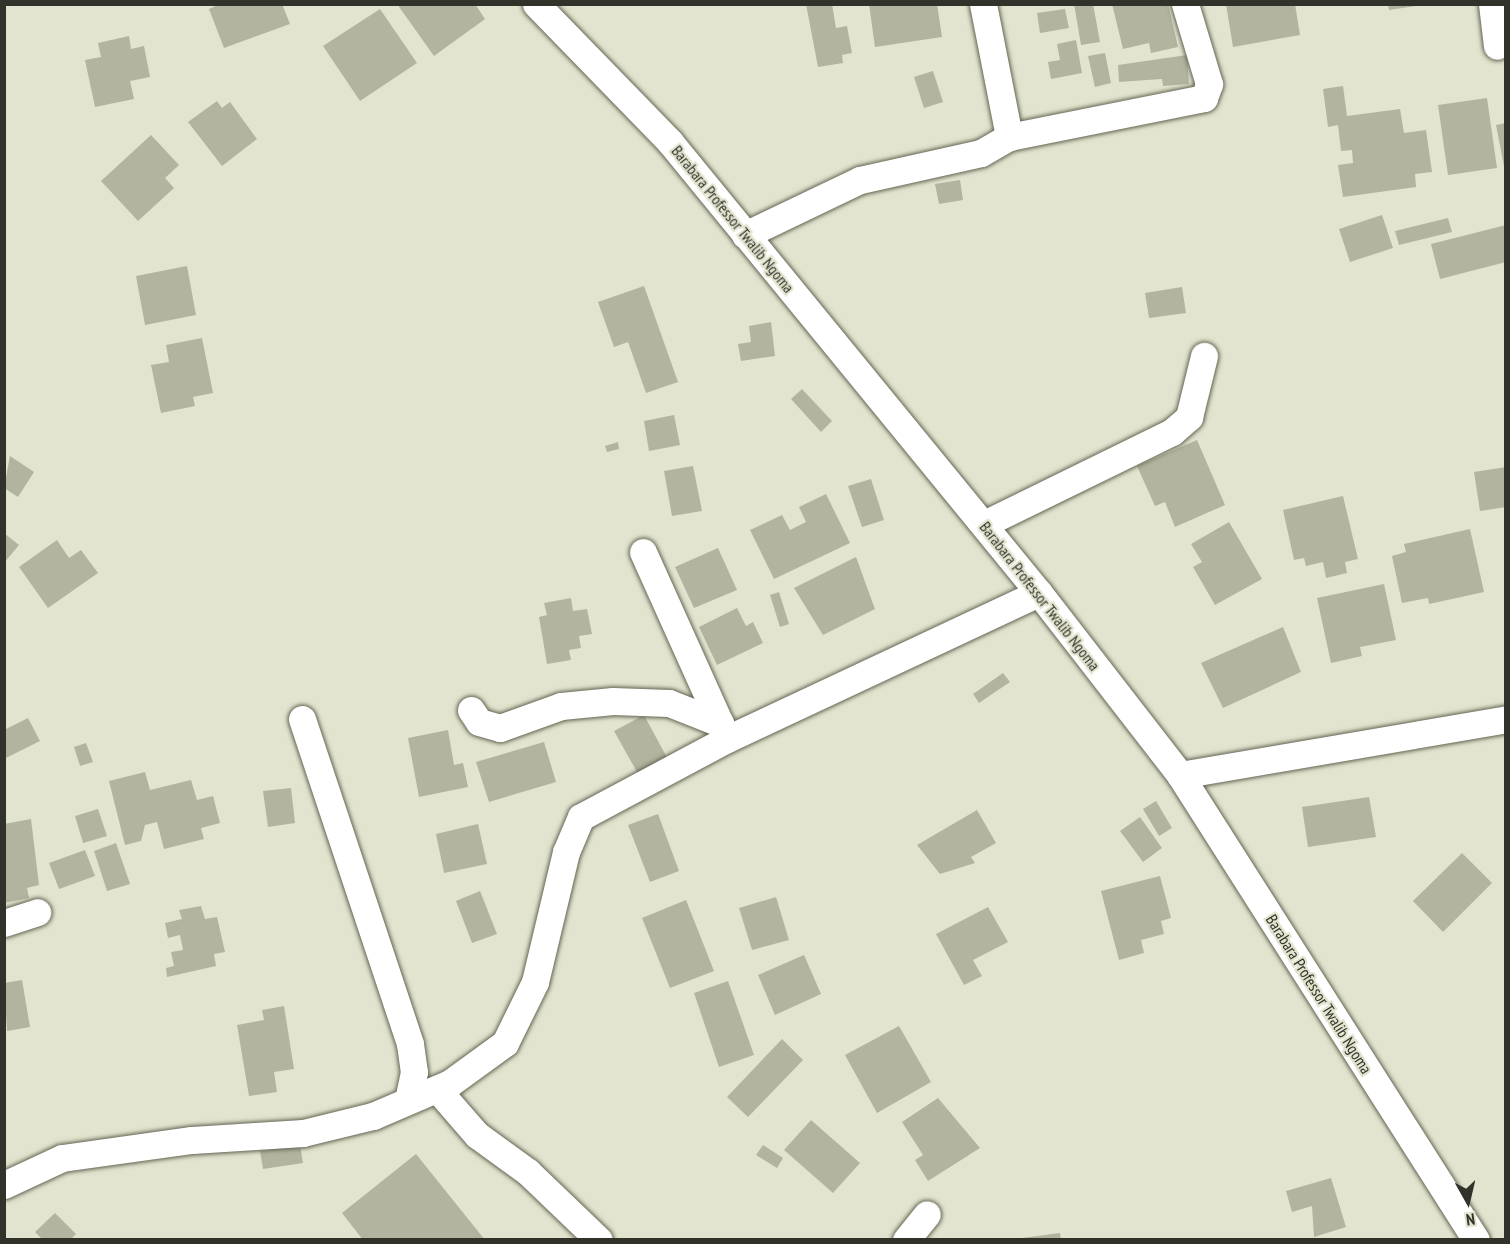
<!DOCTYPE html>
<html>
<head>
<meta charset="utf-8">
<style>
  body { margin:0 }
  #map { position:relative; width:1510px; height:1244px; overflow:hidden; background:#e3e4cf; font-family:"PT Sans Narrow",sans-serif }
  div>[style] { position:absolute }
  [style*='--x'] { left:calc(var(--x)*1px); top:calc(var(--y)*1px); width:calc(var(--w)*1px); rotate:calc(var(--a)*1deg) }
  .building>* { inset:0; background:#b2b49f }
  .roads { filter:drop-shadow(0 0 2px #646553) drop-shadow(0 0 2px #646553) }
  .minor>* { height:27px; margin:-13.5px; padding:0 13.5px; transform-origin:13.5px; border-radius:13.5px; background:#fff }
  span { translate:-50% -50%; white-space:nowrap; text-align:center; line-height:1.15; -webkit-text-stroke:4.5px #e3e4cf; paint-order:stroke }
  .street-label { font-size:16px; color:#31322a }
  .frame { position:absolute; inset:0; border:6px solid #31322a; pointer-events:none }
  .north { position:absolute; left:1438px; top:1172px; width:60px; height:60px; -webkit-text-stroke:4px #e3e4cf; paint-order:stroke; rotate:172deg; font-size:16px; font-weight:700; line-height:24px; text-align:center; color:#31322a }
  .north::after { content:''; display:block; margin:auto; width:21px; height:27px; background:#31322a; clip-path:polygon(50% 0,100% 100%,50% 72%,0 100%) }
</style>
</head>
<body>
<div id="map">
  <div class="building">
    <i style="clip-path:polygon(220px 4px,282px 4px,290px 24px,224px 48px,209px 9px)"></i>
    <i style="clip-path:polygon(397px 4px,475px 4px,485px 19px,434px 56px)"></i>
    <i style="clip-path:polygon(806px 4px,832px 4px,836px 28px,847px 26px,852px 53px,842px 55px,843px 63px,818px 67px)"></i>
    <i style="clip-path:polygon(869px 4px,937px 4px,942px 37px,875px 47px)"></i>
    <i style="clip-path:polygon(1074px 4px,1093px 4px,1100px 42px,1081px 45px)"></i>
    <i style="clip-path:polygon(1112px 4px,1168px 4px,1178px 47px,1151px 53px,1149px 43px,1123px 49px)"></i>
    <i style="clip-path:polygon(1226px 4px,1295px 4px,1300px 35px,1233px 47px)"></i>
    <i style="clip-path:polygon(1388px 4px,1416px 4px,1416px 6px,1389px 10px)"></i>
    <i style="clip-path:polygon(380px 9px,417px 63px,360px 101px,323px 46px)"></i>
    <i style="clip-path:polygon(1065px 9px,1069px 28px,1040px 33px,1037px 13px)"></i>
    <i style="clip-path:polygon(129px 36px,131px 49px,144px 46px,150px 77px,130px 81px,134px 99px,95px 107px,85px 60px,101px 57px,98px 43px)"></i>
    <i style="clip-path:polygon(1076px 40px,1082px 73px,1051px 79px,1048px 62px,1060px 60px,1057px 44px)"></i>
    <i style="clip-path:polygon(1105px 53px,1111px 83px,1095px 87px,1088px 56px)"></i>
    <i style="clip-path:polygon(1187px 55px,1189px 84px,1163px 86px,1162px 79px,1119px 82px,1118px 65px)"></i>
    <i style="clip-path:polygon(933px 71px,943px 102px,924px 108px,914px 77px)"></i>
    <i style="clip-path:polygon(1343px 86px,1347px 116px,1400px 109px,1404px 133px,1426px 130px,1432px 172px,1415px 174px,1416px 187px,1343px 197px,1338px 165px,1353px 163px,1352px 150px,1341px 151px,1338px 125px,1328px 127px,1323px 89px)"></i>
    <i style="clip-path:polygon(1487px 98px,1497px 168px,1448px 175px,1438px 105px)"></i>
    <i style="clip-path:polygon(217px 101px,222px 108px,230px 102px,257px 139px,222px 166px,188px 122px)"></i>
    <i style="clip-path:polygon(1506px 123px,1506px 166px,1504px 166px,1496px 125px)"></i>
    <i style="clip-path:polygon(151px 135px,179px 165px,165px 178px,174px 188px,138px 221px,101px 181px)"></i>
    <i style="clip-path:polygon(960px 180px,963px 200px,939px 204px,935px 184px)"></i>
    <i style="clip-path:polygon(1382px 215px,1393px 248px,1350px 262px,1339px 229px)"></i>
    <i style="clip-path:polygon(1448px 218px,1452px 232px,1399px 245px,1395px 231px)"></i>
    <i style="clip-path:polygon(1506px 225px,1506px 262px,1440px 279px,1431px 244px)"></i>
    <i style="clip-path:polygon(187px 266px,196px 315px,145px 325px,136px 276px)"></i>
    <i style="clip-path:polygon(644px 286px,678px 382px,646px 393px,628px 342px,614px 347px,598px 302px)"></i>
    <i style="clip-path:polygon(1182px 287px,1186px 313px,1149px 318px,1145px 293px)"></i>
    <i style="clip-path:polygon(771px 322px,775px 356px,741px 361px,738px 344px,751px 342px,749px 326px)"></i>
    <i style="clip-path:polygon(202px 338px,213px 393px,193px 397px,195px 406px,161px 413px,151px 365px,169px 362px,166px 345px)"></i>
    <i style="clip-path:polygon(802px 389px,832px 421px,821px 432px,791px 399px)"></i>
    <i style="clip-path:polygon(674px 415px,680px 445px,649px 451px,644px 421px)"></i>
    <i style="clip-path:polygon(1197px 440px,1225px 505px,1175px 527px,1165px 502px,1155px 506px,1137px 466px)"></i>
    <i style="clip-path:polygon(618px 442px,619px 449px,607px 452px,605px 446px)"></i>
    <i style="clip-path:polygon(10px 456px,34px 472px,18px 497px,4px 488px)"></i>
    <i style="clip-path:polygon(693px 466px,702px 511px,672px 516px,664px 471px)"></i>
    <i style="clip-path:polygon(1506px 467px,1506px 507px,1480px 511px,1474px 472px)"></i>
    <i style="clip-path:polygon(871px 479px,884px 520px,862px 527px,848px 486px)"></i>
    <i style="clip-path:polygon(826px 494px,850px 543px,774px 579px,750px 530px,782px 515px,790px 530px,806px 522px,799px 507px)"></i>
    <i style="clip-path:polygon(1343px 496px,1358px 559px,1345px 562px,1347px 573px,1326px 578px,1323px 562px,1306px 566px,1304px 558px,1294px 560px,1283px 510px)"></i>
    <i style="clip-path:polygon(1229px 522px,1262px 579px,1215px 605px,1193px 567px,1202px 562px,1191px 544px)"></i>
    <i style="clip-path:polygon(1470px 529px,1484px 592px,1429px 604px,1428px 598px,1402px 603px,1392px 556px,1406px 552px,1404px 544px)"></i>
    <i style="clip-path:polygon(4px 533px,19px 545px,4px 563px)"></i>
    <i style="clip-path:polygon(57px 540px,69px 558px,81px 550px,98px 573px,48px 608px,19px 567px)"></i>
    <i style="clip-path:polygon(718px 548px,737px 590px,694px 608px,675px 567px)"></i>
    <i style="clip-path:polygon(856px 557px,875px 609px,823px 635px,794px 588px)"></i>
    <i style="clip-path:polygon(1384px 584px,1396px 640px,1360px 647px,1362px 656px,1331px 663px,1317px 598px)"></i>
    <i style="clip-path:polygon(779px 592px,789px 624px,780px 627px,770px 595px)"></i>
    <i style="clip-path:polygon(571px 598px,573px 611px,587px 609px,592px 634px,579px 636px,581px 648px,569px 650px,571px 660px,547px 664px,539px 617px,547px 615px,544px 603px)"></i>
    <i style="clip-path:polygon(737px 608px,746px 626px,753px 622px,763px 643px,717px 665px,699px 627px)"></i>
    <i style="clip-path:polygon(1283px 627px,1301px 672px,1223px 708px,1201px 663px)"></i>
    <i style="clip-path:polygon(1003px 673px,1010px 682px,979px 703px,973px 694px)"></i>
    <i style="clip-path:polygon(644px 715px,671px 765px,642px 781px,614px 731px)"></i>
    <i style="clip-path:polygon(28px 718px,40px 741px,6px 758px,4px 730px)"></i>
    <i style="clip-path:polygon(448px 730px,454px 765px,463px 763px,468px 787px,419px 797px,408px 738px)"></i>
    <i style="clip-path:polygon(544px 742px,556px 782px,489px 802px,476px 762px)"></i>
    <i style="clip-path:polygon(86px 743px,93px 762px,80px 766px,74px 747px)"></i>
    <i style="clip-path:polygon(145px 772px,150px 790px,191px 780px,197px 800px,213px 796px,220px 823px,201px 828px,204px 839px,164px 849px,157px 822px,145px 825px,141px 841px,125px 845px,109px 781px)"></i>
    <i style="clip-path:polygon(291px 788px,295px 823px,268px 827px,263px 791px)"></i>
    <i style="clip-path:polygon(1369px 797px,1376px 837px,1308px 847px,1302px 807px)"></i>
    <i style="clip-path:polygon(1156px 801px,1172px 828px,1159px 836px,1143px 809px)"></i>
    <i style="clip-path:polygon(98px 809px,107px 836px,83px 843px,75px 816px)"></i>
    <i style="clip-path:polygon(977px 810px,996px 843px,971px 857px,975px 863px,940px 874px,917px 845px)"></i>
    <i style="clip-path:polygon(658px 814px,679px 871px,650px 882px,628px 825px)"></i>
    <i style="clip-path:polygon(1140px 817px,1162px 848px,1143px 862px,1120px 831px)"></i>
    <i style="clip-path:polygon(31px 819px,39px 885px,27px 888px,29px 898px,4px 903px,4px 824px)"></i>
    <i style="clip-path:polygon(478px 824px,487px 864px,444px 873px,436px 834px)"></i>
    <i style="clip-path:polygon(116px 843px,130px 884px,107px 891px,94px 851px)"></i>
    <i style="clip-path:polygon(85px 850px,95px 876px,59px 889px,49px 863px)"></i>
    <i style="clip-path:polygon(1462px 853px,1492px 883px,1443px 932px,1413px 901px)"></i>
    <i style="clip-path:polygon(1160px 876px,1171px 918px,1161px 921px,1164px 934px,1141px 940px,1144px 953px,1119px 960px,1101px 891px)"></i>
    <i style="clip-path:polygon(480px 891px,497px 934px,472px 943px,456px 901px)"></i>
    <i style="clip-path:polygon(776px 897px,789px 940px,752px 950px,739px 908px)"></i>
    <i style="clip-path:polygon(686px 900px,714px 971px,670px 988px,642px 918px)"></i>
    <i style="clip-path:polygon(201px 906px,205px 919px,217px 917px,225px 952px,214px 954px,216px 966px,167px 977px,166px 968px,174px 966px,171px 952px,183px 950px,180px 935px,168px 938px,165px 923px,182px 919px,179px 910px)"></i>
    <i style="clip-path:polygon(988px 907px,1008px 942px,973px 960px,982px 976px,964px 985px,936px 934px)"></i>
    <i style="clip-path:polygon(804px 955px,821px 994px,775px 1015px,758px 975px)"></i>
    <i style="clip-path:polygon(22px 980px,30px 1027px,7px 1031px,4px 983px)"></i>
    <i style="clip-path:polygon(728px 981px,754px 1055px,719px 1067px,694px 993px)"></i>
    <i style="clip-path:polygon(284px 1006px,294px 1069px,274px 1072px,277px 1092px,249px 1096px,237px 1025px,264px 1020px,262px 1010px)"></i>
    <i style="clip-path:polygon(899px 1026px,931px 1082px,877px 1113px,845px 1055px)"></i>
    <i style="clip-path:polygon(782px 1039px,803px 1060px,748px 1117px,727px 1097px)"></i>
    <i style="clip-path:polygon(938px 1098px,980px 1148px,928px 1181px,915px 1160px,923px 1155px,902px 1122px)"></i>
    <i style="clip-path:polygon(811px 1120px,860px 1163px,833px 1193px,784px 1150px)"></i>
    <i style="clip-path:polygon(300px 1145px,303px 1163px,263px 1169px,260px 1151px)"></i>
    <i style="clip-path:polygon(763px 1145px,783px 1158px,777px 1168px,756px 1155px)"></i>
    <i style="clip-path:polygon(416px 1154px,485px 1240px,363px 1240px,342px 1213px)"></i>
    <i style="clip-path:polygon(1331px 1178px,1346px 1227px,1314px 1237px,1312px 1206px,1292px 1212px,1286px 1191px)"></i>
    <i style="clip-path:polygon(55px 1213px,76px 1234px,70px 1240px,43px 1240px,35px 1232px)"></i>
    <i style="clip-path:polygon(1060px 1233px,1061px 1240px,1022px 1240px,1022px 1238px)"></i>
  </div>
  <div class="roads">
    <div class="minor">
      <i style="--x:536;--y:4;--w:192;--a:45.8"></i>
      <i style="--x:670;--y:142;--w:583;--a:50.71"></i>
      <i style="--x:1039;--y:593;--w:230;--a:52.2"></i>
      <i style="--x:1180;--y:775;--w:551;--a:57.52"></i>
      <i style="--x:983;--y:4;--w:136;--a:78.9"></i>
      <i style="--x:1492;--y:4;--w:42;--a:83.2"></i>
      <i style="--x:745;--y:235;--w:127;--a:-25.6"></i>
      <i style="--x:860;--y:180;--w:124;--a:-12.6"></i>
      <i style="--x:981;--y:153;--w:32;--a:-30"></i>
      <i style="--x:1009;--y:137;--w:199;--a:-11.3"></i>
      <i style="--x:1204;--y:98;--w:15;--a:-70"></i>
      <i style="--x:1209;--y:84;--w:84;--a:-106.7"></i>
      <i style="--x:984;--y:524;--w:209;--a:-26.1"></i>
      <i style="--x:1172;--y:432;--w:23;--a:-41"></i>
      <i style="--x:1189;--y:417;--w:63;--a:-76.2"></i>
      <i style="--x:643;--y:552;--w:197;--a:65.8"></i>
      <i style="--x:471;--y:710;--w:14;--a:56"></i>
      <i style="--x:479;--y:722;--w:22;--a:16"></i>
      <i style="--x:500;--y:728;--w:65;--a:-19.8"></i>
      <i style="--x:561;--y:706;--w:52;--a:-5.5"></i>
      <i style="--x:613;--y:701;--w:56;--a:2"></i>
      <i style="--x:669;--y:703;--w:55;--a:21.4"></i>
      <i style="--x:302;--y:719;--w:342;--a:71.6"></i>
      <i style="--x:410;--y:1044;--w:28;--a:82"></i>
      <i style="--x:414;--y:1072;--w:29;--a:102"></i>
      <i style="--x:1180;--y:775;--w:331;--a:-9.7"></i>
      <i style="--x:4;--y:923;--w:35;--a:-18"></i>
      <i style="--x:437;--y:1089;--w:61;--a:49"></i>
      <i style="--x:477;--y:1135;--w:63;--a:36"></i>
      <i style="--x:528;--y:1172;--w:98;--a:43.8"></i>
      <i style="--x:4;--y:1185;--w:64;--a:-25"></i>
      <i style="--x:62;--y:1158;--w:131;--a:-7.9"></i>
      <i style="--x:192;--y:1140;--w:111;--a:-3.6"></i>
      <i style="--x:303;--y:1133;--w:72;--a:-13.7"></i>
      <i style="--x:373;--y:1116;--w:84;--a:-23.2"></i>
      <i style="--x:450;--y:1083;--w:68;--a:-36"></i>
      <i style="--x:505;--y:1043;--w:68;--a:-63.8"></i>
      <i style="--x:535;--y:982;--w:134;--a:-76.6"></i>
      <i style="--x:566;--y:852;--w:38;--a:-67"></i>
      <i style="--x:581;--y:817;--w:166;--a:-28.1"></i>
      <i style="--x:727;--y:739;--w:344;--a:-25.1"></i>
      <i style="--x:906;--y:1240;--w:33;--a:-51"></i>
    </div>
  </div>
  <div class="street-label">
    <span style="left:733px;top:219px;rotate:51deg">Barabara Professor Twalib Ngoma</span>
    <span style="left:1040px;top:596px;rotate:52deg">Barabara Professor Twalib Ngoma</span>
    <span style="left:1319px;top:994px;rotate:58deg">Barabara Professor Twalib Ngoma</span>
  </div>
  <div class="frame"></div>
  <div class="north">N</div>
</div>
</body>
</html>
